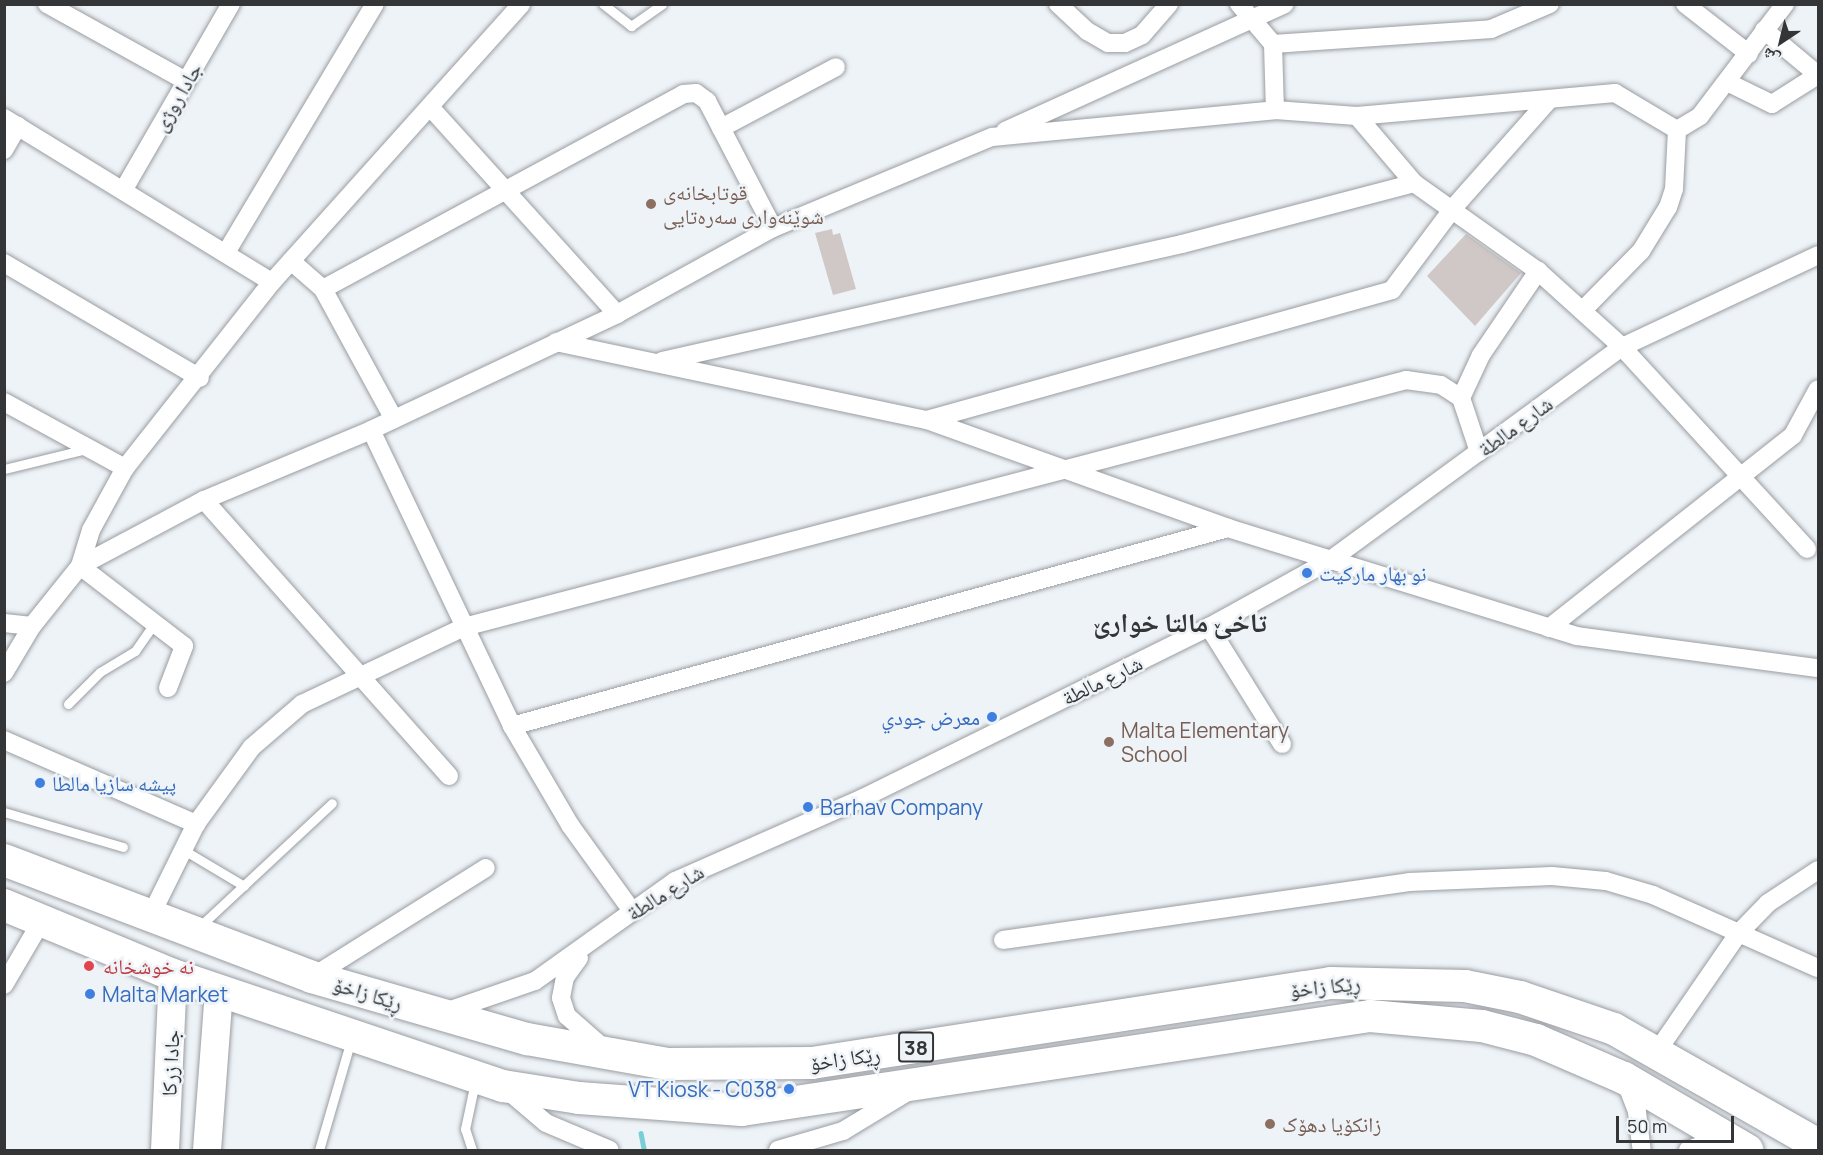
<!DOCTYPE html>
<html>
<head>
<meta charset="utf-8">
<style>
  body { margin:0 }
  #map { position:relative; width:1823px; height:1155px; overflow:hidden; background:#eef3f7; font-family:Manrope,"Noto Naskh Arabic",sans-serif }
  div>[style] { position:absolute }
  [style*='--x'] { left:calc(var(--x)*1px); top:calc(var(--y)*1px); width:calc(var(--w)*1px); rotate:calc(var(--a)*1deg) }
  .stream>* { height:4.5px; margin:-2.25px; padding:0 2.25px; transform-origin:2.25px; border-radius:2.25px; background:#7acfd7 }
  .building>* { inset:0; background:#cfc8c6 }
  .roads { filter:drop-shadow(0 0 2px #999da1) drop-shadow(0 0 2px #999da1) }
  .lane>* { height:9px; margin:-4.5px; padding:0 4.5px; transform-origin:4.5px; border-radius:4.5px; background:#fff }
  .street>* { height:18px; margin:-9px; padding:0 9px; transform-origin:9px; border-radius:9px; background:#fff }
  .primary>* { height:28px; margin:-14px; padding:0 14px; transform-origin:14px; border-radius:14px; background:#fff }
  .highway>* { height:32px; margin:-16px; padding:0 16px; transform-origin:16px; border-radius:16px; background:#fff }
  .dots>* { width:16px; height:16px; translate:-50% -50%; box-sizing:border-box; border:3px solid #eef3f7; border-radius:50% }
  span { translate:-50% -50%; white-space:nowrap; text-align:center; line-height:1.15; -webkit-text-stroke:5px #eef3f7; paint-order:stroke }
  .shield-label span { padding:2px 4px; background:#eef3f7; border:2px solid; border-radius:4px; -webkit-text-stroke-width:0 }
  .shield-label { font-size:20px; color:#333536; font-weight:700 }
  .street-label { font-size:21px; color:#333536 }
  .education-label { font-size:21px; color:#785e54 }
  .left { translate:0 -50%; text-align:left }
  .shop-label { font-size:21px; color:#366cbe }
  .right { translate:-100% -50%; text-align:right }
  .health-label { font-size:21px; color:#be3a42 }
  .district-label { font-size:27px; color:#333536; font-weight:700 }
  .frame { position:absolute; inset:0; border:6px solid #333536; pointer-events:none }
  .north { position:absolute; left:1751px; top:12px; width:60px; height:60px; -webkit-text-stroke:4px #eef3f7; paint-order:stroke; rotate:215deg; font-size:16px; font-weight:700; line-height:24px; text-align:center; color:#333536 }
  .north::after { content:''; display:block; margin:auto; width:21px; height:27px; background:#333536; clip-path:polygon(50% 0,100% 100%,50% 72%,0 100%) }
  .scale { position:absolute; left:1616px; top:1116px; width:118px; height:27px; box-sizing:border-box; border:3px solid #333536; border-top:0; padding-left:8px; font-size:18px; line-height:21px; white-space:nowrap; color:#333536; -webkit-text-stroke:4px #eef3f7; paint-order:stroke }
</style>
</head>
<body>
<div id="map">
  <div class="stream">
    <i style="--x:641;--y:1133;--w:16;--a:79"></i>
  </div>
  <div class="building">
    <i style="clip-path:polygon(832px 229px,833px 235px,840px 233px,856px 289px,833px 295px,815px 233px)"></i>
    <i style="clip-path:polygon(1466px 234px,1521px 273px,1475px 326px,1427px 276px)"></i>
  </div>
  <div class="roads">
    <div class="lane">
      <i style="--x:603;--y:4;--w:36;--a:38"></i>
      <i style="--x:631;--y:26;--w:38;--a:-35"></i>
      <i style="--x:4;--y:469;--w:84;--a:-13.7"></i>
      <i style="--x:68;--y:704;--w:45;--a:-45"></i>
      <i style="--x:100;--y:672;--w:41;--a:-31"></i>
      <i style="--x:135;--y:651;--w:37;--a:-55"></i>
      <i style="--x:4;--y:812;--w:124;--a:16.4"></i>
      <i style="--x:182;--y:849;--w:72;--a:30.8"></i>
      <i style="--x:198;--y:928;--w:183;--a:-43"></i>
      <i style="--x:319;--y:1150;--w:115;--a:-73.8"></i>
      <i style="--x:472;--y:1150;--w:22;--a:-108"></i>
      <i style="--x:465;--y:1129;--w:48;--a:-78"></i>
    </div>
    <div class="street">
      <i style="--x:47;--y:4;--w:159;--a:29"></i>
      <i style="--x:1058;--y:4;--w:40;--a:43"></i>
      <i style="--x:1087;--y:31;--w:24;--a:30"></i>
      <i style="--x:1108;--y:43;--w:17;--a:0"></i>
      <i style="--x:1125;--y:43;--w:19;--a:-25"></i>
      <i style="--x:1142;--y:35;--w:41;--a:-48.9"></i>
      <i style="--x:1239;--y:4;--w:52;--a:49.6"></i>
      <i style="--x:1273;--y:44;--w:66;--a:88.3"></i>
      <i style="--x:1685;--y:4;--w:81;--a:38"></i>
      <i style="--x:1764;--y:30;--w:70;--a:39.8"></i>
      <i style="--x:1273;--y:44;--w:219;--a:-3.9"></i>
      <i style="--x:1491;--y:29;--w:64;--a:-23"></i>
      <i style="--x:1729;--y:83;--w:48;--a:26"></i>
      <i style="--x:1772;--y:104;--w:54;--a:-32.2"></i>
      <i style="--x:430;--y:107;--w:279;--a:47.9"></i>
      <i style="--x:1357;--y:116;--w:259;--a:-5.1"></i>
      <i style="--x:1615;--y:93;--w:72;--a:30.8"></i>
      <i style="--x:1677;--y:130;--w:59;--a:92.9"></i>
      <i style="--x:1674;--y:189;--w:19;--a:108"></i>
      <i style="--x:1668;--y:207;--w:52;--a:121.5"></i>
      <i style="--x:1641;--y:251;--w:84;--a:134.5"></i>
      <i style="--x:4;--y:118;--w:314;--a:31.5"></i>
      <i style="--x:721;--y:128;--w:130;--a:-27.9"></i>
      <i style="--x:1677;--y:130;--w:27;--a:-31"></i>
      <i style="--x:1700;--y:116;--w:141;--a:-52.8"></i>
      <i style="--x:1005;--y:131;--w:307;--a:-24.4"></i>
      <i style="--x:4;--y:150;--w:28;--a:-60"></i>
      <i style="--x:124;--y:189;--w:214;--a:-60"></i>
      <i style="--x:227;--y:251;--w:288;--a:-59.1"></i>
      <i style="--x:291;--y:261;--w:43;--a:41.2"></i>
      <i style="--x:323;--y:289;--w:148;--a:61.4"></i>
      <i style="--x:4;--y:263;--w:227;--a:30.4"></i>
      <i style="--x:323;--y:289;--w:409;--a:-28.4"></i>
      <i style="--x:683;--y:94;--w:13;--a:-4"></i>
      <i style="--x:696;--y:93;--w:14;--a:36"></i>
      <i style="--x:707;--y:101;--w:143;--a:62.5"></i>
      <i style="--x:556;--y:342;--w:379;--a:11.9"></i>
      <i style="--x:927;--y:420;--w:320;--a:19.7"></i>
      <i style="--x:1228;--y:528;--w:365;--a:17.2"></i>
      <i style="--x:1577;--y:636;--w:243;--a:7.6"></i>
      <i style="--x:662;--y:361;--w:533;--a:-12.68"></i>
      <i style="--x:1182;--y:244;--w:240;--a:-14.7"></i>
      <i style="--x:4;--y:402;--w:138;--a:28.6"></i>
      <i style="--x:927;--y:420;--w:483;--a:-15.6"></i>
      <i style="--x:1392;--y:290;--w:104;--a:-53.2"></i>
      <i style="--x:1454;--y:207;--w:142;--a:-48.4"></i>
      <i style="--x:371;--y:430;--w:328;--a:64.5"></i>
      <i style="--x:512;--y:726;--w:115;--a:59.6"></i>
      <i style="--x:570;--y:825;--w:106;--a:54.2"></i>
      <i style="--x:1479;--y:452;--w:57;--a:-108.4"></i>
      <i style="--x:1461;--y:398;--w:47;--a:-65.1"></i>
      <i style="--x:1481;--y:355;--w:102;--a:-55.8"></i>
      <i style="--x:204;--y:500;--w:369;--a:48.4"></i>
      <i style="--x:4;--y:623;--w:28;--a:6"></i>
      <i style="--x:1209;--y:627;--w:138;--a:58"></i>
      <i style="--x:1549;--y:628;--w:311;--a:-38.3"></i>
      <i style="--x:1793;--y:435;--w:52;--a:-61.5"></i>
      <i style="--x:4;--y:673;--w:55;--a:-59.2"></i>
      <i style="--x:32;--y:626;--w:77;--a:-51.3"></i>
      <i style="--x:80;--y:566;--w:140;--a:-28"></i>
      <i style="--x:204;--y:500;--w:181;--a:-22.7"></i>
      <i style="--x:371;--y:430;--w:272;--a:-25.2"></i>
      <i style="--x:617;--y:314;--w:178;--a:-28.9"></i>
      <i style="--x:773;--y:228;--w:237;--a:-22.6"></i>
      <i style="--x:992;--y:137;--w:284;--a:-5.4"></i>
      <i style="--x:1275;--y:110;--w:82;--a:4.2"></i>
      <i style="--x:1357;--y:116;--w:88;--a:49.6"></i>
      <i style="--x:1414;--y:183;--w:152;--a:35.4"></i>
      <i style="--x:1538;--y:271;--w:113;--a:42.1"></i>
      <i style="--x:1622;--y:347;--w:274;--a:47.5"></i>
      <i style="--x:168;--y:688;--w:45;--a:-69.1"></i>
      <i style="--x:184;--y:646;--w:131;--a:-142.4"></i>
      <i style="--x:80;--y:566;--w:38;--a:-73"></i>
      <i style="--x:91;--y:530;--w:71;--a:-61.3"></i>
      <i style="--x:125;--y:468;--w:237;--a:-51.7"></i>
      <i style="--x:272;--y:282;--w:373;--a:-48.1"></i>
      <i style="--x:512;--y:726;--w:743;--a:-15.46"></i>
      <i style="--x:4;--y:740;--w:210;--a:23.6"></i>
      <i style="--x:149;--y:919;--w:106;--a:-63.7"></i>
      <i style="--x:196;--y:824;--w:95;--a:-54"></i>
      <i style="--x:252;--y:747;--w:66;--a:-40.7"></i>
      <i style="--x:302;--y:704;--w:179;--a:-25.4"></i>
      <i style="--x:464;--y:627;--w:974;--a:-14.69"></i>
      <i style="--x:1406;--y:380;--w:35;--a:8"></i>
      <i style="--x:1441;--y:385;--w:24;--a:33"></i>
      <i style="--x:1003;--y:940;--w:410;--a:-8.1"></i>
      <i style="--x:1409;--y:882;--w:143;--a:-2.4"></i>
      <i style="--x:1552;--y:876;--w:54;--a:5.3"></i>
      <i style="--x:1606;--y:881;--w:49;--a:16.6"></i>
      <i style="--x:1653;--y:895;--w:180;--a:23.9"></i>
      <i style="--x:579;--y:958;--w:24;--a:126"></i>
      <i style="--x:565;--y:977;--w:21;--a:101"></i>
      <i style="--x:561;--y:998;--w:19;--a:72"></i>
      <i style="--x:567;--y:1016;--w:55;--a:41.3"></i>
      <i style="--x:312;--y:977;--w:205;--a:-32.1"></i>
      <i style="--x:4;--y:985;--w:73;--a:-59.6"></i>
      <i style="--x:445;--y:1012;--w:95;--a:-19"></i>
      <i style="--x:535;--y:981;--w:172;--a:-35.5"></i>
      <i style="--x:675;--y:881;--w:206;--a:-23.8"></i>
      <i style="--x:863;--y:798;--w:386;--a:-26.3"></i>
      <i style="--x:1209;--y:627;--w:141;--a:-28.9"></i>
      <i style="--x:1332;--y:559;--w:359;--a:-36.2"></i>
      <i style="--x:1622;--y:347;--w:217;--a:-25.1"></i>
      <i style="--x:1658;--y:1050;--w:141;--a:-55.4"></i>
      <i style="--x:1738;--y:934;--w:43;--a:-45.9"></i>
      <i style="--x:1768;--y:903;--w:60;--a:-33.4"></i>
      <i style="--x:1625;--y:1080;--w:34;--a:69"></i>
      <i style="--x:1637;--y:1112;--w:38;--a:83"></i>
      <i style="--x:506;--y:1089;--w:52;--a:40.4"></i>
      <i style="--x:546;--y:1123;--w:69;--a:22.9"></i>
      <i style="--x:778;--y:1150;--w:68;--a:-16.3"></i>
      <i style="--x:843;--y:1131;--w:77;--a:-31.2"></i>
      <i style="--x:1688;--y:1150;--w:37;--a:-19"></i>
    </div>
    <div class="primary">
      <i style="--x:165;--y:1150;--w:175;--a:-87.4"></i>
      <i style="--x:207;--y:1150;--w:161;--a:-85.7"></i>
    </div>
    <div class="highway">
      <i style="--x:4;--y:860;--w:329;--a:20.8"></i>
      <i style="--x:312;--y:977;--w:224;--a:16.1"></i>
      <i style="--x:527;--y:1039;--w:143;--a:10.1"></i>
      <i style="--x:668;--y:1064;--w:144;--a:-0.4"></i>
      <i style="--x:812;--y:1063;--w:525;--a:-8.76"></i>
      <i style="--x:1331;--y:983;--w:134;--a:1.3"></i>
      <i style="--x:1465;--y:986;--w:56;--a:11.3"></i>
      <i style="--x:1520;--y:997;--w:99;--a:18.8"></i>
      <i style="--x:1614;--y:1029;--w:235;--a:29.6"></i>
      <i style="--x:4;--y:905;--w:183;--a:22.5"></i>
      <i style="--x:173;--y:975;--w:348;--a:18.6"></i>
      <i style="--x:503;--y:1086;--w:77;--a:9"></i>
      <i style="--x:579;--y:1098;--w:163;--a:4.2"></i>
      <i style="--x:742;--y:1110;--w:635;--a:-8.51"></i>
      <i style="--x:1370;--y:1016;--w:112;--a:5.1"></i>
      <i style="--x:1482;--y:1026;--w:56;--a:14.5"></i>
      <i style="--x:1536;--y:1040;--w:96;--a:23.4"></i>
      <i style="--x:1624;--y:1078;--w:143;--a:30.3"></i>
    </div>
  </div>
  <div class="dots">
    <i style="left:651px;top:204px;background:#8d6e63"></i>
    <i style="left:1307px;top:573px;background:#3f7fe0"></i>
    <i style="left:992px;top:717px;background:#3f7fe0"></i>
    <i style="left:1109px;top:742px;background:#8d6e63"></i>
    <i style="left:40px;top:783px;background:#3f7fe0"></i>
    <i style="left:808px;top:807px;background:#3f7fe0"></i>
    <i style="left:89px;top:966px;background:#e0444e"></i>
    <i style="left:90px;top:994px;background:#3f7fe0"></i>
    <i style="left:789px;top:1089px;background:#3f7fe0"></i>
    <i style="left:1270px;top:1124px;background:#8d6e63"></i>
  </div>
  <div class="shield-label">
    <span style="left:916px;top:1047px">38</span>
  </div>
  <div class="street-label">
    <span style="left:177px;top:97px;rotate:-60deg">جادا روژی</span>
    <span style="left:1515px;top:426px;rotate:-36deg">شارع مالطة</span>
    <span style="left:1102px;top:680px;rotate:-26deg">شارع مالطة</span>
    <span style="left:665px;top:892px;rotate:-32deg">شارع مالطة</span>
    <span style="left:1325px;top:986px;rotate:-6deg">ڕێکا زاخۆ</span>
    <span style="left:368px;top:993px;rotate:17deg">ڕێکا زاخۆ</span>
    <span style="left:845px;top:1058px;rotate:-8deg">ڕێکا زاخۆ</span>
    <span style="left:170px;top:1063px;rotate:-87deg">جادا زرکا</span>
  </div>
  <div class="education-label">
    <span class="left" style="left:663px;top:204px">قوتابخانەی<br>شوێنەواری سەرەتایی</span>
    <span class="left" style="left:1121px;top:742px">Malta Elementary<br>School</span>
    <span class="left" style="left:1282px;top:1124px">زانکۆیا دهۆک</span>
  </div>
  <div class="shop-label">
    <span class="left" style="left:1319px;top:573px">نو بهار ماركيت</span>
    <span class="right" style="left:980px;top:717px">معرض جودي</span>
    <span class="left" style="left:52px;top:783px">پيشه سازيا مالطا</span>
    <span class="left" style="left:820px;top:807px">Barhav Company</span>
    <span class="left" style="left:102px;top:994px">Malta Market</span>
    <span class="right" style="left:777px;top:1089px">VT Kiosk - C038</span>
  </div>
  <div class="health-label">
    <span class="left" style="left:103px;top:966px">نه خوشخانه</span>
  </div>
  <div class="district-label">
    <span style="left:1180px;top:622px">تاخێ مالتا خوارێ</span>
  </div>
  <div class="frame"></div>
  <div class="north">ش</div>
  <div class="scale">50 m</div>
</div>
</body>
</html>
